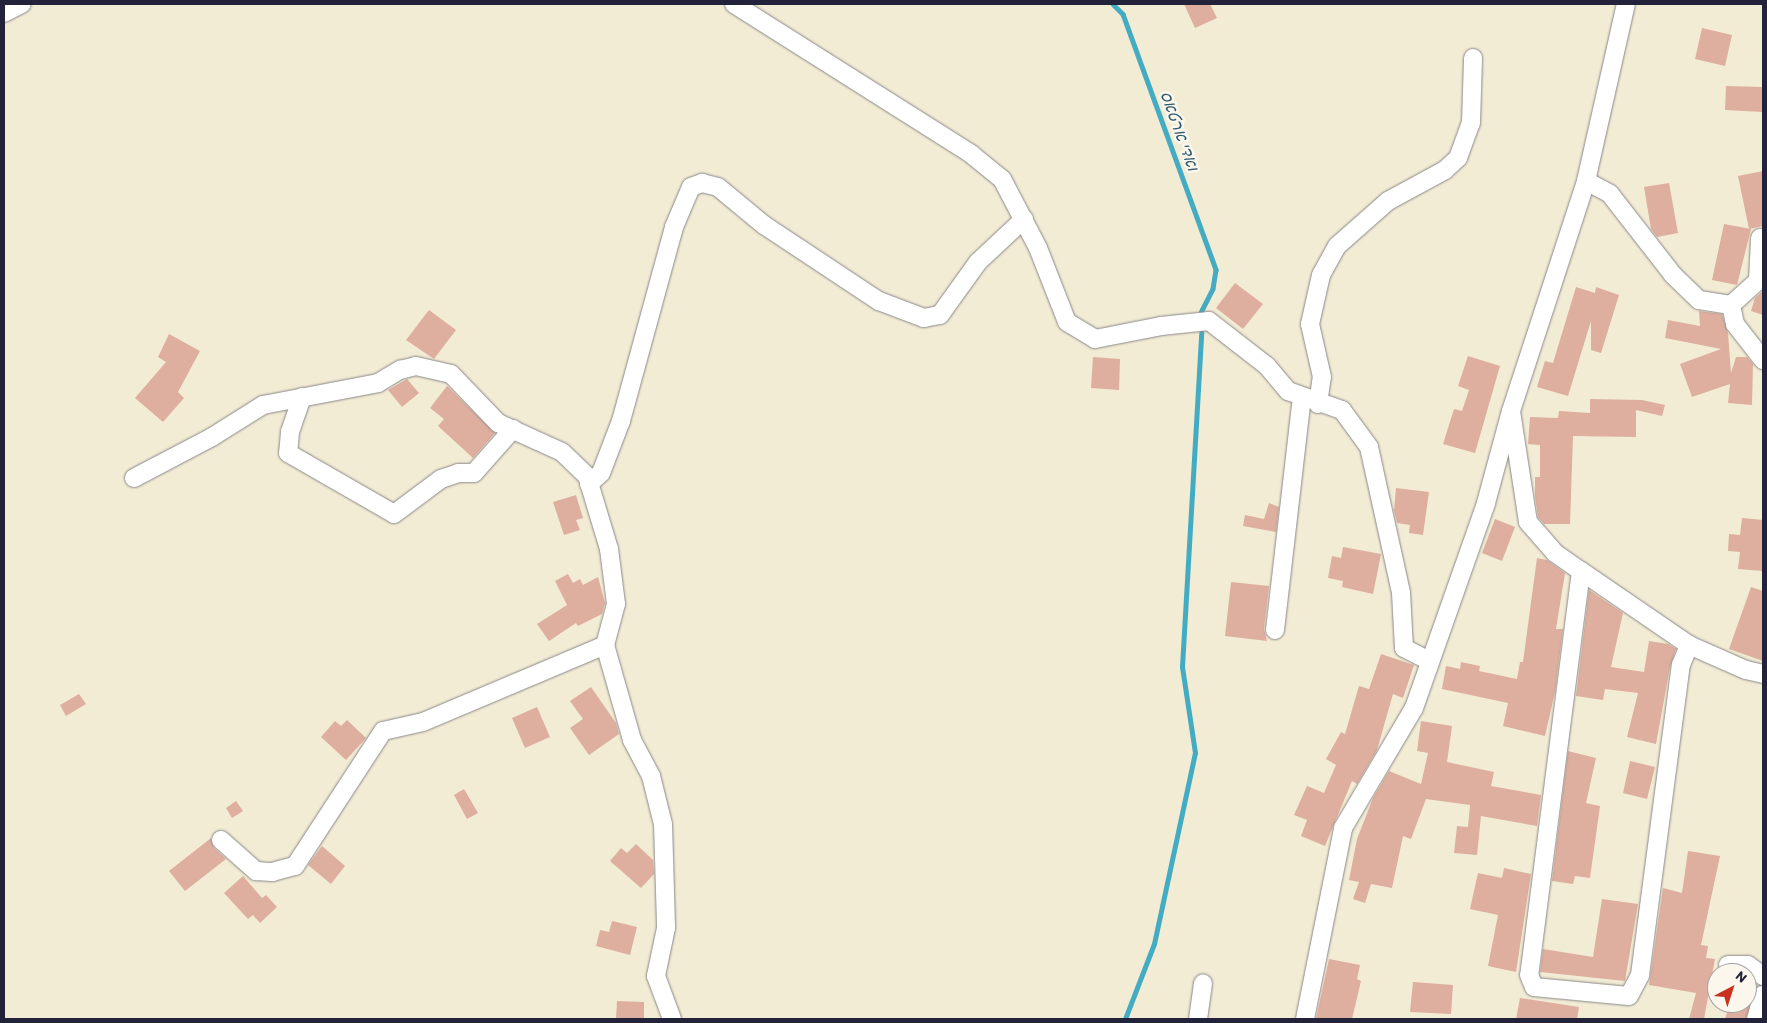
<!DOCTYPE html>
<html>
<head>
<meta charset="utf-8">
<style>
  body { margin:0 }
  #map { position:relative; width:1767px; height:1023px; overflow:hidden; background:#f2ecd5; font-family:Itim,"Playpen Sans Hebrew",sans-serif }
  div>[style] { position:absolute }
  [style*='--x'] { left:calc(var(--x)*1px); top:calc(var(--y)*1px); width:calc(var(--w)*1px); rotate:calc(var(--a)*1deg) }
  .stream>* { height:4.5px; margin:-2.25px; padding:0 2.25px; transform-origin:2.25px; border-radius:2.25px; background:#43acc3 }
  .building>* { inset:0; background:#deae9f }
  .roads { filter:drop-shadow(0 0 1px #8a8788) drop-shadow(0 0 1px #8a8788) }
  .minor>* { height:18px; margin:-9px; padding:0 9px; transform-origin:9px; border-radius:9px; background:#fff }
  span { translate:-50% -50%; white-space:nowrap; text-align:center; line-height:1.15; -webkit-text-stroke:5px #fbf7ec; paint-order:stroke }
  .water-label { font-size:16px; color:#2f5971; font-style:italic }
  .frame { position:absolute; inset:0; border:5px solid #22223b; pointer-events:none }
  .north { position:absolute; left:1707px; top:963px; width:50px; height:50px; box-sizing:border-box; background:#fbf7ec; border:1px solid #a4a2a5; border-radius:50%; rotate:40deg; font-size:14px; font-weight:700; line-height:20px; text-align:center; color:#22223b }
  .north::after { content:''; display:block; margin:auto; width:18px; height:22px; background:#c8321e; clip-path:polygon(50% 0,100% 100%,50% 72%,0 100%) }
</style>
</head>
<body>
<div id="map">
  <div class="stream">
    <i style="--x:1113;--y:4;--w:14;--a:45"></i>
    <i style="--x:1123;--y:14;--w:272;--a:70"></i>
    <i style="--x:1216;--y:270;--w:19;--a:99"></i>
    <i style="--x:1213;--y:289;--w:25;--a:117"></i>
    <i style="--x:1125;--y:1019;--w:80;--a:-68.9"></i>
    <i style="--x:1154;--y:944;--w:195;--a:-77.9"></i>
    <i style="--x:1195;--y:753;--w:87;--a:-98.6"></i>
    <i style="--x:1182;--y:667;--w:334;--a:-86.7"></i>
  </div>
  <div class="building">
    <i style="clip-path:polygon(1184px 4px,1210px 4px,1217px 18px,1195px 28px)"></i>
    <i style="clip-path:polygon(1702px 28px,1732px 35px,1725px 66px,1695px 59px)"></i>
    <i style="clip-path:polygon(1726px 86px,1763px 87px,1763px 112px,1725px 110px)"></i>
    <i style="clip-path:polygon(1763px 171px,1763px 226px,1749px 229px,1738px 176px)"></i>
    <i style="clip-path:polygon(1669px 183px,1678px 233px,1657px 237px,1651px 229px,1644px 187px)"></i>
    <i style="clip-path:polygon(1724px 224px,1751px 229px,1737px 285px,1712px 280px)"></i>
    <i style="clip-path:polygon(1235px 283px,1263px 304px,1243px 329px,1216px 308px)"></i>
    <i style="clip-path:polygon(1576px 287px,1595px 293px,1596px 287px,1619px 295px,1601px 353px,1591px 350px,1591px 321px,1568px 396px,1537px 387px,1545px 361px,1553px 363px)"></i>
    <i style="clip-path:polygon(1763px 291px,1763px 315px,1751px 311px,1755px 298px)"></i>
    <i style="clip-path:polygon(429px 310px,456px 330px,434px 359px,406px 340px)"></i>
    <i style="clip-path:polygon(1699px 311px,1722px 314px,1728px 333px,1731px 373px,1736px 357px,1747px 357px,1753px 364px,1752px 405px,1728px 403px,1730px 384px,1692px 397px,1680px 364px,1721px 349px,1665px 338px,1668px 320px,1700px 326px)"></i>
    <i style="clip-path:polygon(169px 334px,200px 351px,178px 392px,184px 398px,163px 422px,135px 398px,166px 362px,158px 357px)"></i>
    <i style="clip-path:polygon(1468px 356px,1500px 366px,1475px 453px,1443px 444px,1454px 409px,1462px 411px,1469px 390px,1458px 386px)"></i>
    <i style="clip-path:polygon(1093px 357px,1120px 359px,1119px 390px,1091px 388px)"></i>
    <i style="clip-path:polygon(407px 379px,419px 393px,402px 407px,388px 390px)"></i>
    <i style="clip-path:polygon(447px 386px,495px 433px,473px 458px,438px 426px,444px 419px,430px 408px)"></i>
    <i style="clip-path:polygon(1590px 399px,1642px 400px,1665px 405px,1662px 416px,1636px 410px,1636px 437px,1573px 436px,1570px 524px,1544px 524px,1538px 517px,1535px 496px,1535px 477px,1540px 477px,1540px 445px,1528px 444px,1530px 417px,1558px 418px,1559px 411px,1590px 413px)"></i>
    <i style="clip-path:polygon(1396px 488px,1429px 492px,1423px 535px,1409px 533px,1410px 525px,1397px 523px,1394px 510px)"></i>
    <i style="clip-path:polygon(576px 495px,583px 518px,576px 520px,580px 530px,564px 535px,553px 502px)"></i>
    <i style="clip-path:polygon(1269px 503px,1279px 507px,1276px 532px,1243px 526px,1245px 515px,1264px 519px)"></i>
    <i style="clip-path:polygon(1742px 518px,1763px 520px,1763px 571px,1738px 569px,1740px 552px,1728px 551px,1729px 534px,1740px 535px)"></i>
    <i style="clip-path:polygon(1495px 519px,1515px 527px,1502px 561px,1482px 553px)"></i>
    <i style="clip-path:polygon(1343px 547px,1381px 554px,1373px 594px,1342px 587px,1343px 581px,1328px 578px,1332px 556px,1341px 558px)"></i>
    <i style="clip-path:polygon(1537px 558px,1547px 560px,1565px 573px,1556px 629px,1563px 629px,1555px 692px,1545px 736px,1503px 726px,1508px 703px,1442px 689px,1446px 666px,1460px 669px,1461px 662px,1480px 666px,1479px 671px,1517px 679px,1520px 662px,1523px 662px)"></i>
    <i style="clip-path:polygon(568px 574px,573px 583px,580px 579px,583px 585px,598px 577px,605px 603px,602px 614px,578px 626px,576px 623px,549px 641px,537px 624px,567px 605px,555px 581px)"></i>
    <i style="clip-path:polygon(1231px 582px,1269px 586px,1264px 629px,1267px 641px,1225px 636px)"></i>
    <i style="clip-path:polygon(1751px 587px,1763px 591px,1763px 661px,1729px 649px)"></i>
    <i style="clip-path:polygon(1589px 590px,1623px 613px,1611px 667px,1644px 672px,1649px 641px,1668px 644px,1676px 649px,1670px 667px,1656px 744px,1627px 737px,1638px 693px,1605px 689px,1603px 700px,1576px 696px)"></i>
    <i style="clip-path:polygon(1381px 654px,1414px 665px,1403px 698px,1393px 694px,1377px 750px,1357px 784px,1352px 781px,1325px 846px,1301px 836px,1307px 820px,1294px 815px,1307px 786px,1324px 793px,1336px 765px,1326px 759px,1341px 732px,1345px 734px,1359px 686px,1369px 689px)"></i>
    <i style="clip-path:polygon(591px 687px,616px 723px,619px 734px,589px 755px,570px 728px,583px 719px,570px 701px)"></i>
    <i style="clip-path:polygon(79px 694px,86px 704px,66px 716px,60px 705px)"></i>
    <i style="clip-path:polygon(537px 707px,550px 737px,525px 748px,512px 718px)"></i>
    <i style="clip-path:polygon(347px 720px,366px 738px,346px 760px,321px 737px,335px 721px,341px 726px)"></i>
    <i style="clip-path:polygon(1421px 721px,1452px 726px,1447px 762px,1494px 772px,1491px 786px,1541px 795px,1537px 826px,1481px 816px,1477px 855px,1454px 853px,1457px 826px,1468px 827px,1470px 805px,1426px 799px,1411px 839px,1403px 836px,1392px 888px,1371px 884px,1365px 903px,1353px 899px,1359px 882px,1349px 880px,1357px 839px,1373px 798px,1389px 771px,1421px 784px,1428px 753px,1417px 751px)"></i>
    <i style="clip-path:polygon(1568px 751px,1596px 758px,1586px 803px,1600px 806px,1590px 878px,1575px 876px,1573px 884px,1552px 881px)"></i>
    <i style="clip-path:polygon(1630px 761px,1655px 767px,1647px 799px,1623px 793px)"></i>
    <i style="clip-path:polygon(464px 789px,478px 813px,467px 819px,454px 795px)"></i>
    <i style="clip-path:polygon(236px 801px,243px 811px,232px 818px,226px 808px)"></i>
    <i style="clip-path:polygon(211px 838px,214px 848px,226px 859px,185px 891px,169px 871px)"></i>
    <i style="clip-path:polygon(636px 844px,653px 860px,654px 874px,641px 888px,610px 861px,621px 848px,627px 853px)"></i>
    <i style="clip-path:polygon(322px 846px,345px 866px,331px 884px,308px 865px)"></i>
    <i style="clip-path:polygon(1688px 851px,1720px 856px,1701px 945px,1708px 946px,1706px 958px,1715px 959px,1704px 1019px,1689px 1019px,1696px 993px,1649px 985px,1663px 888px,1682px 893px)"></i>
    <i style="clip-path:polygon(1504px 868px,1531px 874px,1516px 972px,1488px 966px,1498px 915px,1470px 909px,1478px 873px,1502px 878px)"></i>
    <i style="clip-path:polygon(243px 876px,262px 898px,266px 895px,277px 907px,260px 923px,253px 915px,248px 919px,224px 893px)"></i>
    <i style="clip-path:polygon(1602px 899px,1638px 904px,1625px 981px,1540px 972px,1543px 949px,1593px 957px)"></i>
    <i style="clip-path:polygon(612px 921px,637px 927px,630px 955px,596px 946px,600px 930px,609px 932px)"></i>
    <i style="clip-path:polygon(1329px 959px,1360px 965px,1357px 979px,1361px 981px,1352px 1019px,1316px 1019px)"></i>
    <i style="clip-path:polygon(1747px 977px,1758px 985px,1746px 1019px,1725px 1019px,1730px 1003px,1747px 1003px)"></i>
    <i style="clip-path:polygon(1413px 982px,1453px 985px,1451px 1014px,1410px 1012px)"></i>
    <i style="clip-path:polygon(1520px 998px,1579px 1007px,1577px 1019px,1516px 1019px)"></i>
    <i style="clip-path:polygon(617px 1001px,644px 1002px,644px 1019px,616px 1019px)"></i>
  </div>
  <div class="roads">
    <div class="minor">
      <i style="--x:734;--y:4;--w:280;--a:32.3"></i>
      <i style="--x:971;--y:154;--w:40;--a:39"></i>
      <i style="--x:1002;--y:179;--w:78;--a:62.4"></i>
      <i style="--x:1038;--y:248;--w:79;--a:68.6"></i>
      <i style="--x:1067;--y:322;--w:33;--a:31"></i>
      <i style="--x:1095;--y:339;--w:67;--a:-11.1"></i>
      <i style="--x:1161;--y:326;--w:48;--a:-5.9"></i>
      <i style="--x:1209;--y:321;--w:73;--a:37.8"></i>
      <i style="--x:1267;--y:366;--w:33;--a:50"></i>
      <i style="--x:1288;--y:391;--w:57;--a:19.4"></i>
      <i style="--x:1342;--y:410;--w:46;--a:53.9"></i>
      <i style="--x:1369;--y:447;--w:149;--a:77.6"></i>
      <i style="--x:1401;--y:593;--w:55;--a:86.9"></i>
      <i style="--x:1404;--y:648;--w:28;--a:27"></i>
      <i style="--x:4;--y:13;--w:20;--a:-27"></i>
      <i style="--x:1586;--y:181;--w:27;--a:28"></i>
      <i style="--x:1610;--y:194;--w:103;--a:52.1"></i>
      <i style="--x:1673;--y:275;--w:36;--a:44"></i>
      <i style="--x:1699;--y:300;--w:32;--a:9"></i>
      <i style="--x:1731;--y:305;--w:19;--a:78"></i>
      <i style="--x:1735;--y:324;--w:46;--a:52.1"></i>
      <i style="--x:1731;--y:305;--w:36;--a:-42"></i>
      <i style="--x:1758;--y:281;--w:43;--a:-87.3"></i>
      <i style="--x:302;--y:397;--w:37;--a:109"></i>
      <i style="--x:290;--y:432;--w:21;--a:95"></i>
      <i style="--x:288;--y:453;--w:122;--a:29.9"></i>
      <i style="--x:394;--y:514;--w:59;--a:-36.7"></i>
      <i style="--x:441;--y:479;--w:18;--a:-19"></i>
      <i style="--x:458;--y:473;--w:16;--a:0"></i>
      <i style="--x:474;--y:473;--w:59;--a:-48.4"></i>
      <i style="--x:1318;--y:404;--w:27;--a:-82"></i>
      <i style="--x:1322;--y:377;--w:54;--a:-102.8"></i>
      <i style="--x:1310;--y:324;--w:50;--a:-77.3"></i>
      <i style="--x:1321;--y:275;--w:33;--a:-61"></i>
      <i style="--x:1337;--y:246;--w:68;--a:-41.4"></i>
      <i style="--x:1388;--y:201;--w:65;--a:-28.5"></i>
      <i style="--x:1445;--y:170;--w:18;--a:-43"></i>
      <i style="--x:1458;--y:158;--w:37;--a:-70"></i>
      <i style="--x:1471;--y:123;--w:65;--a:-88.2"></i>
      <i style="--x:1511;--y:411;--w:112;--a:81.3"></i>
      <i style="--x:1528;--y:522;--w:41;--a:48.9"></i>
      <i style="--x:1555;--y:553;--w:32;--a:35"></i>
      <i style="--x:1581;--y:571;--w:407;--a:97.3"></i>
      <i style="--x:1529;--y:975;--w:13;--a:67"></i>
      <i style="--x:1534;--y:987;--w:95;--a:5.4"></i>
      <i style="--x:1629;--y:996;--w:24;--a:-62"></i>
      <i style="--x:1640;--y:975;--w:313;--a:-82.5"></i>
      <i style="--x:1681;--y:665;--w:22;--a:-68"></i>
      <i style="--x:1689;--y:645;--w:131;--a:-145.6"></i>
      <i style="--x:134;--y:478;--w:88;--a:-27.7"></i>
      <i style="--x:212;--y:437;--w:60;--a:-32.1"></i>
      <i style="--x:263;--y:405;--w:117;--a:-10.8"></i>
      <i style="--x:378;--y:383;--w:26;--a:-31"></i>
      <i style="--x:400;--y:370;--w:16;--a:-14"></i>
      <i style="--x:416;--y:366;--w:36;--a:13"></i>
      <i style="--x:451;--y:374;--w:68;--a:46.2"></i>
      <i style="--x:498;--y:423;--w:70;--a:24.4"></i>
      <i style="--x:562;--y:452;--w:35;--a:44"></i>
      <i style="--x:587;--y:476;--w:76;--a:73.2"></i>
      <i style="--x:609;--y:549;--w:55;--a:82.7"></i>
      <i style="--x:616;--y:604;--w:42;--a:105"></i>
      <i style="--x:605;--y:645;--w:99;--a:74.1"></i>
      <i style="--x:632;--y:740;--w:41;--a:62.2"></i>
      <i style="--x:651;--y:776;--w:49;--a:76"></i>
      <i style="--x:663;--y:824;--w:104;--a:88.3"></i>
      <i style="--x:666;--y:928;--w:49;--a:101.8"></i>
      <i style="--x:656;--y:976;--w:46;--a:69.6"></i>
      <i style="--x:589;--y:484;--w:16;--a:-43"></i>
      <i style="--x:601;--y:473;--w:56;--a:-69"></i>
      <i style="--x:621;--y:421;--w:201;--a:-74.7"></i>
      <i style="--x:674;--y:227;--w:43;--a:-67"></i>
      <i style="--x:691;--y:187;--w:12;--a:-20"></i>
      <i style="--x:702;--y:183;--w:16;--a:14"></i>
      <i style="--x:718;--y:187;--w:60;--a:39.6"></i>
      <i style="--x:764;--y:225;--w:138;--a:33.5"></i>
      <i style="--x:879;--y:301;--w:48;--a:20.7"></i>
      <i style="--x:924;--y:318;--w:16;--a:-11"></i>
      <i style="--x:940;--y:315;--w:65;--a:-54.4"></i>
      <i style="--x:978;--y:262;--w:63;--a:-43.1"></i>
      <i style="--x:1275;--y:630;--w:235;--a:-83.4"></i>
      <i style="--x:1689;--y:645;--w:62;--a:23.7"></i>
      <i style="--x:1746;--y:670;--w:17;--a:13"></i>
      <i style="--x:221;--y:840;--w:47;--a:41.5"></i>
      <i style="--x:256;--y:871;--w:16;--a:4"></i>
      <i style="--x:272;--y:872;--w:24;--a:-15"></i>
      <i style="--x:295;--y:866;--w:161;--a:-56.9"></i>
      <i style="--x:383;--y:731;--w:41;--a:-12.7"></i>
      <i style="--x:423;--y:722;--w:198;--a:-22.9"></i>
      <i style="--x:1728;--y:965;--w:20;--a:0"></i>
      <i style="--x:1748;--y:965;--w:19;--a:36"></i>
      <i style="--x:1198;--y:1019;--w:36;--a:-82"></i>
      <i style="--x:1305;--y:1019;--w:195;--a:-78.7"></i>
      <i style="--x:1343;--y:828;--w:139;--a:-59.4"></i>
      <i style="--x:1414;--y:708;--w:217;--a:-70.6"></i>
      <i style="--x:1486;--y:503;--w:95;--a:-74.8"></i>
      <i style="--x:1511;--y:411;--w:242;--a:-71.9"></i>
      <i style="--x:1586;--y:181;--w:181;--a:-77.3"></i>
      <i style="--x:1756;--y:1019;--w:25;--a:-74"></i>
    </div>
  </div>
  <div class="water-label">
    <span style="left:1179px;top:131px;rotate:70deg">ואדי ארטאס</span>
  </div>
  <div class="frame"></div>
  <div class="north">N</div>
</div>
</body>
</html>
